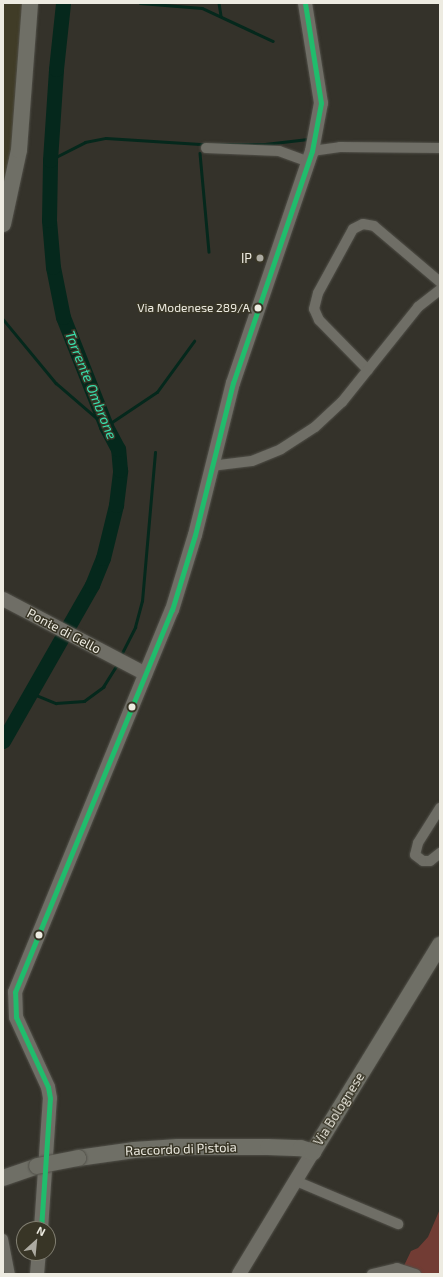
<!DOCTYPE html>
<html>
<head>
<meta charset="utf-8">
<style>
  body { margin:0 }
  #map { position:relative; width:443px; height:1277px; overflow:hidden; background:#34322a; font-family:"Exo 2",sans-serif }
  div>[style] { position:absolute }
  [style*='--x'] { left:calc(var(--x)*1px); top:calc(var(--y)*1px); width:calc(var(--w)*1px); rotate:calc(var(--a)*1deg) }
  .built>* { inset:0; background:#403c27 }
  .green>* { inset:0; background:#723c34 }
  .stream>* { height:2.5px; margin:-1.25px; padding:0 1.25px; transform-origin:1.25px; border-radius:1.25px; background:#05281c }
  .river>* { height:15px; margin:-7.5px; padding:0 7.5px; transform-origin:7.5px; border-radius:7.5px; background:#05281c }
  .roads { filter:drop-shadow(0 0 1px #515049) drop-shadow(0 0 1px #515049) }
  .street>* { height:10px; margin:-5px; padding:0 5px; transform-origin:5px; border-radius:5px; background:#6f6e66 }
  .secondary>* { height:14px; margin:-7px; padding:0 7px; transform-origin:7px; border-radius:7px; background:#6f6e66 }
  .primary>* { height:16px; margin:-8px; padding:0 8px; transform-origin:8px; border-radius:8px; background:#6f6f66 }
  .bridges { filter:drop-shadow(0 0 1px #515049) drop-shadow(0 0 1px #515049) }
  .primary-bridge>* { height:16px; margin:-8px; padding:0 8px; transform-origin:8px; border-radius:8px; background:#6f6f66 }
  .bus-1>* { height:5px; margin:-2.5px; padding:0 2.5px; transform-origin:2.5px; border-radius:2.5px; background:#20bc6c }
  .dots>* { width:11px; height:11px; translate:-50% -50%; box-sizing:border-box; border:2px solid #383526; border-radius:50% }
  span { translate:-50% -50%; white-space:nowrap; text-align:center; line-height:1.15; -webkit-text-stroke:3px #383526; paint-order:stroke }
  .bus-label { font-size:12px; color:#edebe1 }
  .right { translate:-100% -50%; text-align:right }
  .poi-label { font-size:13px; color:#edebe1 }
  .street-label { font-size:13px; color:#edebe1 }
  .water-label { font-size:14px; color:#38e1ad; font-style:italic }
  .frame { position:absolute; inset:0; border:4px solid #edebe1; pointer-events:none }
  .north { position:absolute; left:16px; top:1221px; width:40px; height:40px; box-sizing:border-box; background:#383526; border:1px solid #807e71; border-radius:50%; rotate:27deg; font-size:11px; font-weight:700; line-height:16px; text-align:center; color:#edebe1 }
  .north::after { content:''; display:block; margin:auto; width:14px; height:18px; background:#acaaa1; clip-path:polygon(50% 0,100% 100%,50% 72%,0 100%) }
</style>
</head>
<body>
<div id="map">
  <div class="built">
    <i style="clip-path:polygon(3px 3px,23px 3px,14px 144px,3px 205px)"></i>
  </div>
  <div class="green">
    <i style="clip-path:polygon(440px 1209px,440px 1274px,400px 1274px,411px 1251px,418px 1248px,428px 1237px)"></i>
  </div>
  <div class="stream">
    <i style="--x:140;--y:3;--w:62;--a:4.6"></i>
    <i style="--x:202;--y:8;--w:78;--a:24.9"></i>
    <i style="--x:219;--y:3;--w:13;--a:81"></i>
    <i style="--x:200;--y:153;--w:99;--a:84.8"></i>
    <i style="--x:50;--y:160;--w:39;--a:-27"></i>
    <i style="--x:85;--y:142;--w:21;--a:-11"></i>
    <i style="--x:106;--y:138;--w:94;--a:3.7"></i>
    <i style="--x:200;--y:144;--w:65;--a:0"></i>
    <i style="--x:265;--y:144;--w:43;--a:-6.6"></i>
    <i style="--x:3;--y:319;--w:83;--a:50.4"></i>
    <i style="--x:56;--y:383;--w:66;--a:40.7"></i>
    <i style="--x:106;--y:426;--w:61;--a:-33.7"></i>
    <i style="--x:157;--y:392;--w:63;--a:-54"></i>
    <i style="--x:121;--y:655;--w:31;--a:-63"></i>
    <i style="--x:135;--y:627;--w:27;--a:-75"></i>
    <i style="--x:142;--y:601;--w:149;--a:-85"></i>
    <i style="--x:31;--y:693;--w:27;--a:22"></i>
    <i style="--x:56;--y:703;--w:28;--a:-4"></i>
    <i style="--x:84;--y:701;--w:24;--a:-36"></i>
    <i style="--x:103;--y:687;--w:28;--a:-58"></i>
  </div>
  <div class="river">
    <i style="--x:3;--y:741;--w:180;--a:-60.3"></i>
    <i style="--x:92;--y:585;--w:29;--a:-68"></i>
    <i style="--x:103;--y:558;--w:55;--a:-76.2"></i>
    <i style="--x:116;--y:505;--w:35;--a:-83"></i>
    <i style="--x:120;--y:470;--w:21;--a:-95"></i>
    <i style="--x:118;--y:449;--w:26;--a:-118"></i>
    <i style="--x:106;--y:426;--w:117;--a:-111.5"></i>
    <i style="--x:63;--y:317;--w:51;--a:-101.3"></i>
    <i style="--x:53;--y:267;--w:47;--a:-94.9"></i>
    <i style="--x:49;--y:220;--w:60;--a:-89"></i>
    <i style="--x:50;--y:160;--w:91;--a:-86.2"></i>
    <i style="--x:56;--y:69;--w:66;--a:-83.9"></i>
  </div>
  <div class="roads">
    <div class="street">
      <i style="--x:206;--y:148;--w:73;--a:2.4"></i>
      <i style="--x:279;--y:151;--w:32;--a:20"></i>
      <i style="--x:312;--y:151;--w:28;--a:-8"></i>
      <i style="--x:340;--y:147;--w:100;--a:0.6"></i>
      <i style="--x:368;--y:370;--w:70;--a:-134.4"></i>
      <i style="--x:319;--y:320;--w:12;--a:-114"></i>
      <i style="--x:314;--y:309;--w:16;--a:-76"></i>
      <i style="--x:318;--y:293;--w:73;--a:-61.3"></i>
      <i style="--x:353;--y:229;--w:11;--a:-27"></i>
      <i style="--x:363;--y:224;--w:11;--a:10"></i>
      <i style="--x:374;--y:226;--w:87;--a:40.3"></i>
      <i style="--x:211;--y:466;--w:41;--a:-7"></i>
      <i style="--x:252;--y:461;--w:31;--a:-22"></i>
      <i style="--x:281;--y:449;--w:40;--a:-32.9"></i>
      <i style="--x:315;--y:427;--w:37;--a:-43"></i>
      <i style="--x:342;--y:402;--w:122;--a:-51.3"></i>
      <i style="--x:418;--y:307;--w:28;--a:-38"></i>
      <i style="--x:440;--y:808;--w:41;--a:122.2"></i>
      <i style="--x:418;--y:843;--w:12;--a:104"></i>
      <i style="--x:415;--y:855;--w:10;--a:37"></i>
      <i style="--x:423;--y:861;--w:7;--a:0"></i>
      <i style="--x:430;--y:861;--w:13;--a:-39"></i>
      <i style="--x:296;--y:1181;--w:111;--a:22.9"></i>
      <i style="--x:3;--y:1239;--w:36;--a:79"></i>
      <i style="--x:372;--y:1274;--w:26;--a:-13"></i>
      <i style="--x:397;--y:1268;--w:20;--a:18"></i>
    </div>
    <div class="secondary">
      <i style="--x:3;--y:599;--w:161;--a:27.7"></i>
      <i style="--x:41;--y:1229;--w:131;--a:-86.1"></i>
      <i style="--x:50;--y:1098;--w:11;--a:-100"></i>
      <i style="--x:48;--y:1087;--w:77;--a:-114.6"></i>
      <i style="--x:16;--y:1017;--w:25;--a:-92"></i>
      <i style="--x:15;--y:992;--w:413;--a:-67.7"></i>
      <i style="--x:172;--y:610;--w:78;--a:-73"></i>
      <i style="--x:195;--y:535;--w:157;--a:-76"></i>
      <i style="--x:233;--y:383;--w:245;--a:-71.2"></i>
      <i style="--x:312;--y:151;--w:49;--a:-79.4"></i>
      <i style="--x:321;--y:103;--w:101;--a:-99.1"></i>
      <i style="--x:37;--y:1274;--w:21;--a:-85"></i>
      <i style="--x:239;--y:1274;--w:143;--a:-58.8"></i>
    </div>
    <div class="primary">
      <i style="--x:3;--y:224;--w:76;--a:-77.8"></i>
      <i style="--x:19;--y:150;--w:147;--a:-85.7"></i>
      <i style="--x:78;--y:1158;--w:57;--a:-8.1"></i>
      <i style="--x:134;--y:1150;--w:44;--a:-3.9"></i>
      <i style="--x:178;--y:1147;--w:90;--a:0"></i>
      <i style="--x:268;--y:1147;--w:33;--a:2"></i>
      <i style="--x:301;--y:1148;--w:13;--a:18"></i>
      <i style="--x:313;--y:1152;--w:243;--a:-58.5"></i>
      <i style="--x:3;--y:1178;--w:36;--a:-19"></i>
    </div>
  </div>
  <div class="bridges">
    <div class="primary-bridge">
      <i style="--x:37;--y:1166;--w:42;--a:-11"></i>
    </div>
  </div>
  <div class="bus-1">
    <i style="--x:41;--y:1229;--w:131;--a:-86.1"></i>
    <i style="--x:50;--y:1098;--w:11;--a:-100"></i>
    <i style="--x:48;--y:1087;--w:77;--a:-114.6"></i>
    <i style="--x:16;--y:1017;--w:25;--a:-92"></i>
    <i style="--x:15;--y:992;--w:413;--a:-67.7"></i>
    <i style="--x:172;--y:610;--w:78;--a:-73"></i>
    <i style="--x:195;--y:535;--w:157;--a:-76"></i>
    <i style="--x:233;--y:383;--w:245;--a:-71.2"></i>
    <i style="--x:312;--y:151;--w:49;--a:-79.4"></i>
    <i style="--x:321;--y:103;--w:101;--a:-99.1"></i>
  </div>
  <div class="dots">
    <i style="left:260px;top:258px;background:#acaaa1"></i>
    <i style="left:258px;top:308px;background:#edebe1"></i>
    <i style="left:132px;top:707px;background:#edebe1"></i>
    <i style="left:39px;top:935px;background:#edebe1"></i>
  </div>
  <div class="bus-label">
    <span class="right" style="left:250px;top:308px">Via Modenese 289/A</span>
  </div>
  <div class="poi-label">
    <span class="right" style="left:252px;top:258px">IP</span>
  </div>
  <div class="street-label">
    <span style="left:64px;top:631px;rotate:28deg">Ponte di Gello</span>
    <span style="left:339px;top:1109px;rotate:-58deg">Via Bolognese</span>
    <span style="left:181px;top:1149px;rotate:-2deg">Raccordo di Pistoia</span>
  </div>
  <div class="water-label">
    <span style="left:91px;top:385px;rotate:68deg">Torrente Ombrone</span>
  </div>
  <div class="frame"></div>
  <div class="north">N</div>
</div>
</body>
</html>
